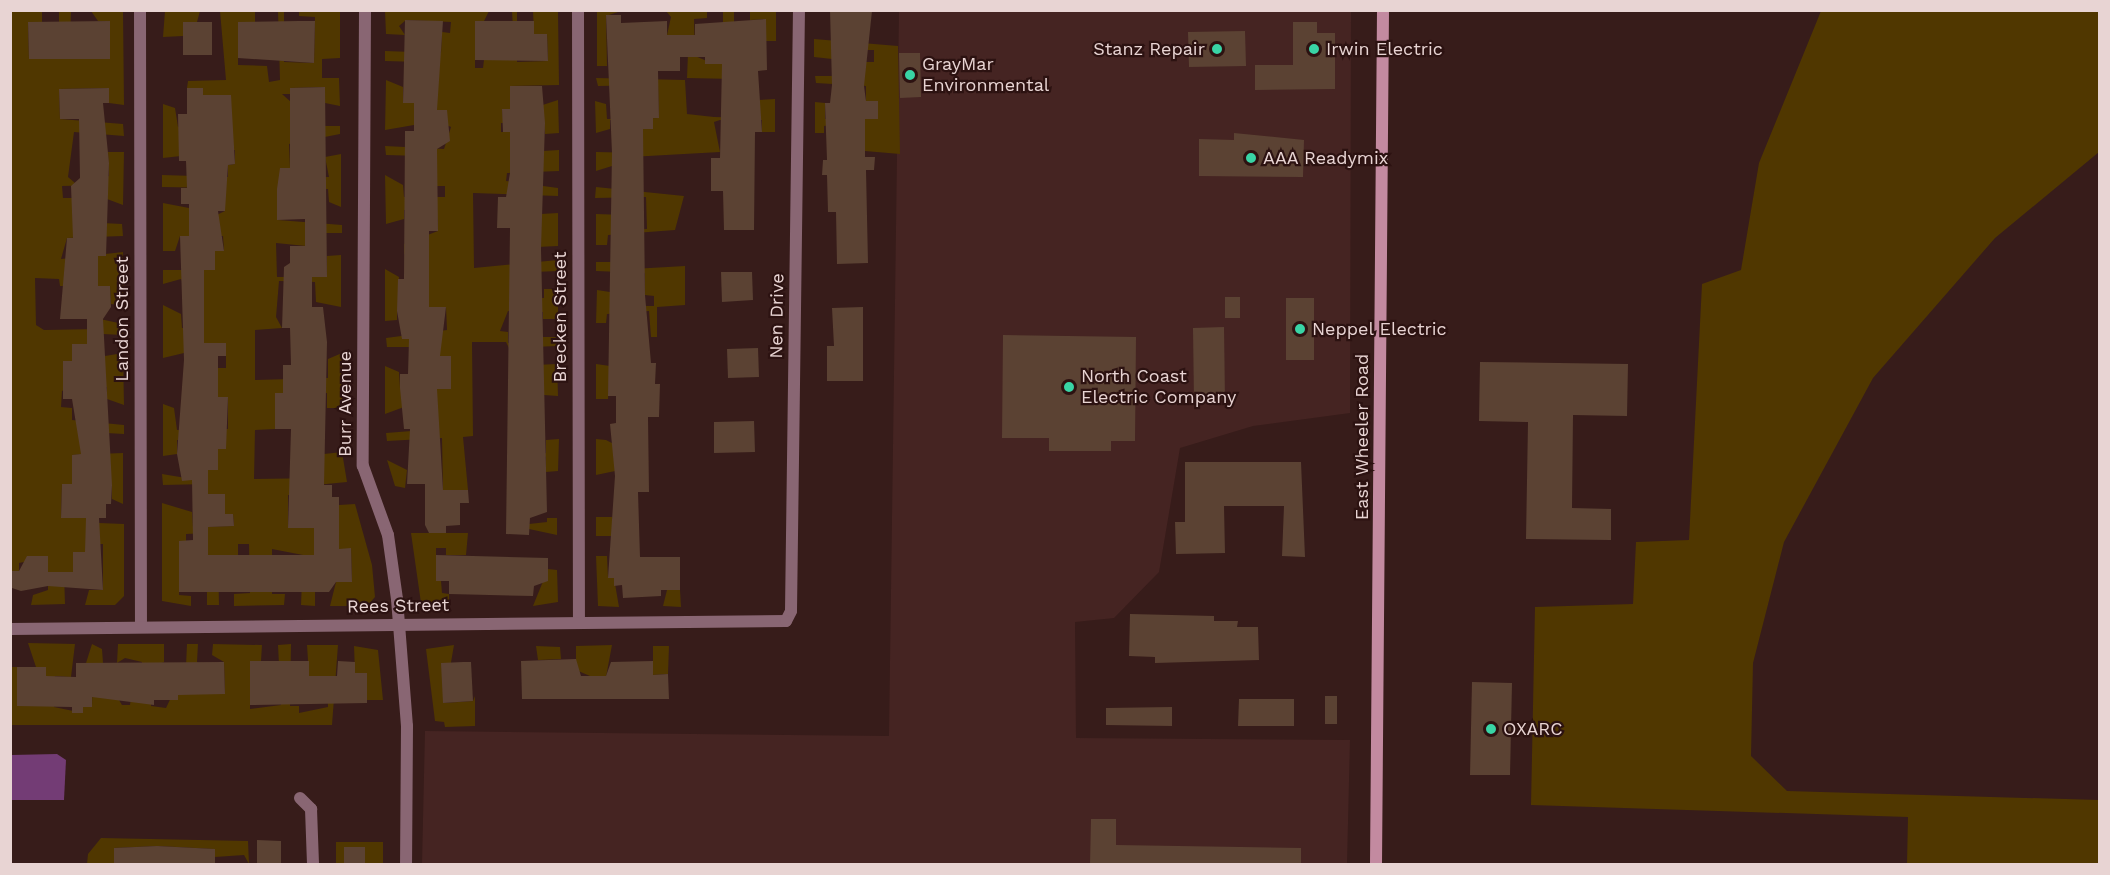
<!DOCTYPE html>
<html>
<head>
<meta charset="utf-8">
<style>
  body { margin:0 }
  #map { position:relative; width:2110px; height:875px; overflow:hidden; background:#371c1a; font-family:"Work Sans",sans-serif }
  div>[style] { position:absolute }
  [style*='--x'] { left:calc(var(--x)*1px); top:calc(var(--y)*1px); width:calc(var(--w)*1px); rotate:calc(var(--a)*1deg) }
  .built>* { inset:0; background:#452422 }
  .green>* { inset:0; background:#503700 }
  .water>* { inset:0; background:#733c75 }
  .building>* { inset:0; background:#5b4233 }
  .street>* { height:12px; margin:-6px; padding:0 6px; transform-origin:6px; border-radius:6px; background:#896673 }
  .secondary>* { height:12px; margin:-6px; padding:0 6px; transform-origin:6px; border-radius:6px; background:#c38aa0 }
  .dots>* { width:16px; height:16px; translate:-50% -50%; box-sizing:border-box; border:3px solid #2c1211; border-radius:50% }
  span { translate:-50% -50%; white-space:nowrap; text-align:center; line-height:1.15; -webkit-text-stroke:4.5px #2c1211; paint-order:stroke }
  .poi-label { font-size:18px; color:#e8d4d3 }
  .right { translate:-100% -50%; text-align:right }
  .left { translate:0 -50%; text-align:left }
  .street-label { font-size:18px; color:#e8d4d3 }
  .frame { position:absolute; inset:0; border:12px solid #e8d4d3; pointer-events:none }
</style>
</head>
<body>
<div id="map">
  <div class="built">
    <i style="clip-path:polygon(899px 11px,1351px 11px,1350px 413px,1253px 426px,1180px 448px,1159px 572px,1114px 618px,1075px 622px,1076px 738px,1350px 740px,1347px 864px,422px 864px,425px 731px,889px 736px)"></i>
  </div>
  <div class="green">
    <i style="clip-path:polygon(10px 11px,42px 11px,42px 22px,28px 22px,29px 59px,59px 59px,59px 11px,71px 11px,70px 40px,79px 59px,110px 59px,110px 21px,98px 21px,91px 11px,123px 11px,124px 105px,109px 103px,109px 88px,59px 89px,60px 119px,123px 124px,124px 136px,74px 132px,68px 177px,75px 183px,109px 176px,108px 152px,124px 152px,123px 205px,107px 199px,107px 185px,62px 186px,63px 198px,73px 198px,102px 223px,122px 224px,123px 236px,67px 238px,61px 259px,123px 252px,124px 306px,111px 304px,110px 286px,60px 286px,59px 279px,35px 278px,36px 325px,44px 330px,99px 329px,100px 319px,123px 324px,123px 335px,103px 334px,87px 344px,72px 344px,72px 361px,63px 361px,63px 377px,105px 371px,105px 356px,123px 353px,124px 405px,107px 399px,107px 387px,71px 387px,62px 391px,61px 407px,72px 408px,72px 420px,124px 425px,124px 434px,106px 433px,81px 443px,81px 454px,72px 455px,123px 453px,123px 504px,112px 499px,112px 485px,62px 484px,61px 518px,86px 518px,99px 529px,99px 523px,124px 524px,124px 596px,115px 605px,85px 605px,89px 590px,103px 590px,103px 544px,94px 544px,94px 552px,73px 552px,73px 572px,64px 572px,65px 604px,31px 605px,33px 595px,48px 590px,48px 557px,19px 563px,19px 571px,11px 572px,11px 601px)"></i>
    <i style="clip-path:polygon(165px 11px,200px 11px,197px 22px,183px 23px,183px 36px,163px 37px)"></i>
    <i style="clip-path:polygon(220px 11px,255px 11px,255px 22px,238px 23px,238px 65px,267px 66px,269px 82px,280px 80px,278px 11px,284px 11px,284px 62px,314px 63px,315px 17px,299px 16px,299px 11px,340px 11px,340px 58px,322px 59px,322px 78px,339px 78px,340px 106px,325px 103px,324px 87px,290px 88px,290px 94px,282px 94px,318px 126px,340px 126px,340px 134px,289px 144px,290px 168px,280px 168px,281px 178px,329px 177px,325px 157px,341px 154px,341px 207px,329px 202px,328px 189px,277px 190px,278px 220px,342px 225px,342px 233px,325px 233px,306px 246px,276px 243px,277px 277px,327px 277px,327px 256px,341px 255px,341px 307px,316px 302px,315px 282px,279px 281px,276px 317px,282px 328px,255px 330px,255px 380px,292px 379px,288px 393px,275px 393px,275px 429px,255px 430px,254px 479px,324px 478px,324px 454px,342px 452px,347px 482px,316px 485px,315px 495px,288px 495px,288px 528px,339px 528px,339px 505px,355px 504px,372px 565px,375px 597px,367px 606px,330px 606px,336px 582px,352px 582px,351px 549px,335px 549px,315px 592px,315px 606px,301px 605px,303px 555px,272px 549px,272px 594px,285px 594px,284px 605px,234px 606px,234px 594px,250px 593px,249px 544px,238px 544px,238px 555px,218px 555px,219px 605px,207px 605px,207px 533px,186px 534px,186px 541px,179px 541px,179px 595px,191px 596px,191px 606px,162px 601px,162px 503px,192px 512px,193px 527px,234px 526px,233px 514px,225px 514px,225px 494px,208px 494px,208px 484px,163px 485px,162px 474px,198px 480px,218px 449px,226px 448px,225px 439px,177px 440px,177px 454px,163px 456px,163px 404px,174px 408px,177px 430px,228px 429px,228px 397px,200px 397px,191px 378px,218px 377px,218px 368px,226px 368px,226px 343px,184px 344px,184px 353px,163px 358px,163px 305px,181px 314px,182px 328px,203px 328px,181px 279px,163px 284px,163px 270px,215px 270px,215px 251px,224px 250px,223px 236px,180px 236px,175px 251px,163px 251px,163px 203px,189px 208px,189px 228px,225px 211px,220px 188px,162px 187px,162px 175px,228px 177px,228px 165px,235px 164px,235px 150px,163px 158px,163px 104px,175px 108px,178px 127px,231px 95px,203px 95px,202px 88px,187px 88px,188px 81px,226px 80px)"></i>
    <i style="clip-path:polygon(385px 11px,489px 11px,484px 21px,475px 21px,475px 68px,483px 68px,484px 60px,513px 29px,512px 11px,517px 11px,517px 62px,548px 61px,547px 34px,534px 34px,533px 11px,558px 11px,559px 85px,510px 86px,510px 109px,502px 109px,503px 118px,558px 100px,559px 133px,545px 134px,544px 123px,501px 123px,501px 132px,510px 132px,510px 153px,559px 150px,559px 171px,507px 173px,506px 181px,558px 188px,558px 196px,473px 193px,474px 268px,558px 260px,558px 271px,511px 273px,537px 298px,544px 298px,544px 289px,558px 289px,558px 319px,543px 319px,543px 312px,508px 311px,500px 331px,508px 332px,508px 343px,542px 344px,542px 337px,557px 337px,557px 346px,509px 348px,506px 342px,472px 342px,473px 436px,463px 437px,468px 490px,443px 490px,442px 438px,387px 441px,386px 433px,437px 429px,404px 407px,385px 414px,385px 366px,399px 372px,400px 388px,450px 389px,451px 357px,423px 356px,423px 347px,387px 347px,386px 338px,447px 330px,446px 307px,397px 311px,397px 320px,385px 321px,385px 269px,399px 277px,398px 291px,419px 253px,404px 254px,404px 244px,438px 231px,438px 220px,428px 210px,404px 210px,404px 219px,386px 224px,385px 175px,403px 185px,404px 197px,445px 197px,445px 186px,437px 186px,437px 166px,421px 166px,420px 156px,386px 155px,385px 146px,444px 149px,451px 127px,414px 110px,414px 125px,385px 130px,386px 80px,403px 87px,403px 103px,428px 103px,420px 62px,385px 61px,385px 51px,441px 53px,442px 32px,450px 33px,451px 22px,406px 20px,399px 26px,405px 35px,386px 34px)"></i>
    <i style="clip-path:polygon(597px 11px,621px 11px,606px 16px,607px 66px,597px 66px)"></i>
    <i style="clip-path:polygon(666px 11px,707px 11px,707px 18px,694px 19px,695px 56px,714px 64px,723px 58px,723px 11px,734px 11px,734px 79px,687px 78px,688px 53px,680px 53px,680px 35px,667px 35px,671px 17px)"></i>
    <i style="clip-path:polygon(750px 11px,776px 11px,776px 41px,766px 41px,766px 19px,750px 20px)"></i>
    <i style="clip-path:polygon(1821px 11px,2099px 11px,2099px 152px,1995px 238px,1873px 378px,1784px 542px,1753px 663px,1751px 756px,1787px 791px,2099px 800px,2099px 864px,1907px 864px,1908px 817px,1531px 805px,1535px 607px,1633px 604px,1636px 542px,1689px 540px,1702px 284px,1741px 270px,1759px 163px)"></i>
    <i style="clip-path:polygon(814px 39px,898px 46px,900px 154px,865px 151px,865px 121px,824px 126px,824px 133px,815px 133px,815px 102px,825px 103px,825px 119px,878px 119px,878px 101px,866px 101px,866px 86px,816px 83px,815px 76px,832px 76px,832px 83px,864px 83px,864px 62px,874px 62px,874px 50px,832px 50px,832px 59px,814px 57px)"></i>
    <i style="clip-path:polygon(596px 78px,685px 80px,687px 114px,714px 117px,755px 118px,758px 100px,775px 99px,775px 132px,762px 132px,762px 120px,720px 120px,714px 122px,720px 152px,612px 158px,612px 166px,596px 171px,596px 152px,643px 153px,643px 129px,653px 129px,653px 121px,610px 120px,610px 129px,596px 133px,595px 101px,606px 104px,607px 119px,659px 118px,658px 85px,598px 86px)"></i>
    <i style="clip-path:polygon(596px 187px,684px 196px,675px 230px,608px 235px,607px 245px,596px 245px,596px 214px,625px 215px,626px 230px,647px 229px,646px 197px,595px 198px)"></i>
    <i style="clip-path:polygon(558px 213px,558px 246px,537px 247px,541px 214px)"></i>
    <i style="clip-path:polygon(596px 262px,615px 262px,615px 270px,685px 266px,685px 305px,657px 307px,657px 337px,651px 337px,649px 311px,607px 314px,606px 323px,596px 323px,597px 290px,610px 292px,610px 306px,654px 306px,654px 296px,645px 295px,645px 273px,596px 271px)"></i>
    <i style="clip-path:polygon(342px 353px,342px 408px,327px 408px,327px 393px,312px 393px,312px 378px,328px 378px,328px 359px)"></i>
    <i style="clip-path:polygon(557px 364px,558px 396px,544px 395px,535px 365px)"></i>
    <i style="clip-path:polygon(596px 364px,610px 366px,608px 399px,596px 399px)"></i>
    <i style="clip-path:polygon(559px 439px,558px 471px,546px 472px,546px 457px,540px 454px,546px 453px,546px 440px)"></i>
    <i style="clip-path:polygon(596px 439px,606px 440px,649px 462px,628px 462px,620px 470px,596px 475px)"></i>
    <i style="clip-path:polygon(387px 460px,407px 470px,405px 488px,395px 486px)"></i>
    <i style="clip-path:polygon(596px 517px,612px 517px,612px 536px,596px 536px)"></i>
    <i style="clip-path:polygon(547px 518px,557px 518px,557px 535px,529px 529px,529px 524px,547px 522px)"></i>
    <i style="clip-path:polygon(411px 533px,468px 533px,466px 555px,446px 555px,446px 548px,436px 548px,436px 580px,441px 581px,442px 593px,449px 594px,449px 605px,421px 603px)"></i>
    <i style="clip-path:polygon(596px 556px,607px 556px,608px 578px,614px 578px,619px 607px,598px 606px)"></i>
    <i style="clip-path:polygon(548px 569px,557px 570px,558px 602px,533px 606px)"></i>
    <i style="clip-path:polygon(667px 590px,680px 590px,681px 607px,663px 606px)"></i>
    <i style="clip-path:polygon(28px 643px,75px 644px,71px 677px,55px 676px,54px 707px,83px 713px,83px 707px,92px 706px,93px 663px,86px 663px,92px 644px,102px 649px,103px 663px,97px 663px,122px 705px,130px 705px,131px 697px,142px 696px,142px 662px,125px 658px,117px 663px,118px 644px,164px 644px,164px 662px,151px 668px,151px 706px,166px 708px,186px 666px,187px 644px,198px 644px,197px 662px,225px 693px,224px 662px,212px 655px,213px 644px,262px 645px,261px 661px,250px 661px,250px 709px,281px 705px,278px 645px,291px 644px,290px 706px,299px 706px,299px 713px,328px 707px,327px 676px,309px 676px,307px 645px,338px 645px,332px 725px,11px 725px,10px 667px,17px 667px,17px 706px,46px 706px,46px 668px,36px 667px)"></i>
    <i style="clip-path:polygon(454px 645px,444px 703px,473px 701px,475px 696px,475px 726px,445px 727px,444px 722px,435px 721px,426px 649px)"></i>
    <i style="clip-path:polygon(612px 645px,606px 677px,590px 688px,590px 676px,576px 670px,576px 646px)"></i>
    <i style="clip-path:polygon(354px 646px,378px 650px,383px 700px,367px 700px,367px 673px,355px 673px)"></i>
    <i style="clip-path:polygon(536px 646px,560px 647px,561px 659px,538px 660px)"></i>
    <i style="clip-path:polygon(653px 646px,669px 646px,668px 674px,653px 675px)"></i>
    <i style="clip-path:polygon(101px 838px,248px 841px,249px 864px,244px 855px,215px 857px,214px 849px,158px 846px,114px 848px,114px 864px,87px 864px,88px 854px)"></i>
    <i style="clip-path:polygon(336px 842px,383px 842px,383px 864px,365px 864px,365px 847px,344px 847px,344px 864px,336px 864px)"></i>
  </div>
  <div class="water">
    <i style="clip-path:polygon(57px 754px,66px 760px,64px 800px,11px 800px,11px 755px)"></i>
  </div>
  <div class="building">
    <i style="clip-path:polygon(830px 10px,872px 11px,864px 86px,866px 101px,878px 101px,878px 119px,865px 119px,865px 157px,875px 157px,874px 170px,866px 170px,868px 263px,837px 264px,836px 212px,828px 212px,827px 175px,822px 175px,823px 160px,827px 160px,825px 103px,830px 103px,832px 85px)"></i>
    <i style="clip-path:polygon(606px 15px,621px 15px,621px 23px,667px 21px,667px 35px,695px 35px,695px 24px,766px 19px,767px 70px,758px 71px,762px 132px,755px 132px,754px 230px,724px 230px,723px 191px,711px 191px,711px 158px,720px 158px,722px 64px,705px 64px,705px 57px,680px 57px,680px 71px,658px 71px,659px 118px,653px 118px,653px 129px,643px 129px,645px 295px,651px 363px,656px 363px,655px 384px,660px 384px,659px 417px,648px 417px,649px 492px,638px 492px,640px 557px,680px 557px,680px 590px,661px 590px,661px 596px,623px 598px,622px 585px,614px 586px,614px 578px,608px 578px,615px 476px,610px 424px,616px 423px,616px 396px,608px 396px,612px 153px)"></i>
    <i style="clip-path:polygon(405px 20px,443px 21px,437px 110px,447px 110px,450px 141px,437px 149px,438px 231px,429px 231px,429px 307px,446px 307px,440px 356px,451px 356px,451px 389px,437px 389px,443px 490px,468px 490px,469px 503px,460px 503px,460px 525px,446px 526px,446px 533px,429px 533px,425px 525px,425px 484px,407px 484px,410px 429px,404px 429px,400px 388px,400px 374px,408px 374px,409px 339px,402px 339px,397px 311px,398px 279px,404px 279px,405px 131px,414px 131px,414px 103px,403px 103px)"></i>
    <i style="clip-path:polygon(110px 21px,110px 59px,29px 59px,28px 22px)"></i>
    <i style="clip-path:polygon(299px 21px,315px 21px,314px 63px,238px 58px,238px 22px)"></i>
    <i style="clip-path:polygon(475px 21px,534px 21px,534px 34px,547px 34px,548px 61px,475px 60px)"></i>
    <i style="clip-path:polygon(183px 22px,212px 22px,212px 55px,183px 55px)"></i>
    <i style="clip-path:polygon(1293px 22px,1317px 22px,1317px 33px,1335px 33px,1335px 89px,1255px 90px,1255px 65px,1293px 65px)"></i>
    <i style="clip-path:polygon(1245px 31px,1246px 66px,1189px 67px,1188px 32px)"></i>
    <i style="clip-path:polygon(899px 53px,920px 53px,921px 97px,900px 98px)"></i>
    <i style="clip-path:polygon(510px 86px,542px 86px,545px 123px,541px 249px,547px 512px,530px 518px,529px 535px,506px 534px,510px 228px,497px 228px,498px 197px,506px 197px,510px 173px,510px 132px,503px 132px,502px 109px,510px 109px)"></i>
    <i style="clip-path:polygon(325px 87px,327px 277px,312px 277px,312px 307px,323px 307px,327px 342px,324px 485px,332px 485px,332px 497px,339px 497px,339px 549px,351px 548px,352px 582px,336px 582px,329px 592px,179px 592px,179px 541px,193px 540px,192px 480px,182px 481px,177px 454px,184px 360px,180px 236px,189px 236px,189px 204px,181px 204px,181px 188px,187px 188px,186px 161px,179px 161px,178px 114px,187px 114px,187px 88px,203px 88px,203px 95px,231px 95px,235px 164px,228px 165px,225px 211px,218px 211px,224px 251px,215px 251px,215px 270px,204px 270px,204px 343px,226px 343px,226px 356px,218px 356px,218px 397px,228px 397px,226px 449px,218px 449px,218px 470px,208px 470px,208px 494px,225px 494px,225px 514px,233px 514px,234px 526px,208px 527px,208px 555px,314px 555px,314px 528px,288px 528px,291px 429px,275px 429px,275px 393px,283px 393px,283px 365px,291px 365px,290px 328px,282px 328px,284px 267px,290px 263px,290px 246px,305px 246px,305px 219px,277px 220px,277px 189px,280px 168px,290px 168px,290px 88px)"></i>
    <i style="clip-path:polygon(109px 88px,109px 103px,103px 103px,109px 163px,106px 256px,98px 256px,98px 286px,110px 286px,111px 307px,103px 319px,112px 485px,111px 504px,106px 504px,106px 518px,99px 518px,103px 590px,48px 586px,21px 591px,12px 588px,11px 571px,19px 571px,27px 556px,48px 556px,48px 572px,73px 572px,73px 552px,85px 552px,86px 518px,61px 518px,62px 484px,72px 484px,72px 455px,81px 454px,72px 399px,63px 399px,63px 361px,72px 361px,72px 344px,87px 344px,87px 319px,60px 319px,67px 238px,73px 238px,71px 186px,80px 178px,79px 119px,60px 119px,59px 89px)"></i>
    <i style="clip-path:polygon(1234px 133px,1304px 140px,1303px 177px,1199px 176px,1199px 139px,1234px 140px)"></i>
    <i style="clip-path:polygon(721px 272px,752px 272px,753px 300px,722px 302px)"></i>
    <i style="clip-path:polygon(1225px 297px,1240px 297px,1240px 318px,1225px 318px)"></i>
    <i style="clip-path:polygon(1286px 298px,1314px 298px,1314px 360px,1286px 360px)"></i>
    <i style="clip-path:polygon(863px 307px,863px 381px,827px 381px,827px 346px,834px 346px,832px 308px)"></i>
    <i style="clip-path:polygon(1224px 327px,1225px 401px,1194px 401px,1193px 328px)"></i>
    <i style="clip-path:polygon(1003px 335px,1136px 337px,1135px 441px,1111px 441px,1111px 451px,1049px 451px,1049px 438px,1002px 438px)"></i>
    <i style="clip-path:polygon(758px 348px,759px 377px,728px 378px,727px 349px)"></i>
    <i style="clip-path:polygon(1480px 362px,1628px 364px,1627px 416px,1573px 415px,1572px 508px,1611px 509px,1611px 540px,1526px 539px,1528px 422px,1479px 421px)"></i>
    <i style="clip-path:polygon(754px 421px,755px 452px,714px 453px,714px 422px)"></i>
    <i style="clip-path:polygon(1185px 462px,1301px 462px,1305px 557px,1282px 556px,1284px 506px,1224px 506px,1225px 553px,1176px 554px,1175px 522px,1185px 522px)"></i>
    <i style="clip-path:polygon(436px 555px,548px 558px,548px 581px,534px 586px,533px 596px,449px 594px,449px 581px,436px 581px)"></i>
    <i style="clip-path:polygon(1130px 614px,1214px 616px,1214px 621px,1238px 621px,1237px 627px,1258px 627px,1259px 660px,1155px 663px,1155px 657px,1129px 656px)"></i>
    <i style="clip-path:polygon(576px 659px,581px 676px,606px 676px,611px 662px,653px 661px,653px 675px,668px 674px,669px 699px,522px 699px,521px 661px)"></i>
    <i style="clip-path:polygon(250px 661px,309px 661px,309px 676px,337px 676px,338px 661px,355px 662px,355px 673px,367px 673px,367px 703px,250px 705px)"></i>
    <i style="clip-path:polygon(224px 662px,225px 694px,178px 695px,178px 700px,154px 700px,154px 705px,92px 697px,92px 707px,83px 707px,83px 713px,72px 713px,72px 707px,17px 706px,17px 667px,46px 667px,46px 676px,76px 677px,76px 663px)"></i>
    <i style="clip-path:polygon(463px 662px,471px 662px,473px 701px,443px 703px,441px 663px)"></i>
    <i style="clip-path:polygon(1472px 682px,1512px 683px,1510px 775px,1470px 775px)"></i>
    <i style="clip-path:polygon(1325px 696px,1337px 696px,1337px 724px,1325px 724px)"></i>
    <i style="clip-path:polygon(1239px 699px,1294px 699px,1294px 726px,1238px 726px)"></i>
    <i style="clip-path:polygon(1172px 707px,1172px 726px,1106px 725px,1106px 708px)"></i>
    <i style="clip-path:polygon(1091px 819px,1116px 819px,1116px 845px,1301px 848px,1301px 864px,1090px 864px)"></i>
    <i style="clip-path:polygon(257px 840px,281px 841px,281px 864px,257px 864px)"></i>
    <i style="clip-path:polygon(157px 846px,215px 849px,215px 864px,114px 864px,114px 848px)"></i>
    <i style="clip-path:polygon(344px 847px,365px 847px,365px 864px,344px 864px)"></i>
  </div>
  <div class="street">
    <i style="--x:140;--y:10;--w:617;--a:89.91"></i>
    <i style="--x:365;--y:10;--w:456;--a:90.3"></i>
    <i style="--x:363;--y:466;--w:73;--a:70.1"></i>
    <i style="--x:388;--y:535;--w:65;--a:82"></i>
    <i style="--x:397;--y:599;--w:127;--a:85.5"></i>
    <i style="--x:407;--y:726;--w:138;--a:90.4"></i>
    <i style="--x:578;--y:10;--w:613;--a:89.91"></i>
    <i style="--x:10;--y:629;--w:776;--a:-0.59"></i>
    <i style="--x:786;--y:621;--w:11;--a:-63"></i>
    <i style="--x:791;--y:611;--w:601;--a:-89.24"></i>
    <i style="--x:300;--y:798;--w:16;--a:45"></i>
    <i style="--x:311;--y:809;--w:55;--a:87.9"></i>
  </div>
  <div class="secondary">
    <i style="--x:1376;--y:864;--w:854;--a:-89.53"></i>
  </div>
  <div class="dots">
    <i style="left:1217px;top:49px;background:#39d4a5"></i>
    <i style="left:1314px;top:49px;background:#39d4a5"></i>
    <i style="left:910px;top:75px;background:#39d4a5"></i>
    <i style="left:1251px;top:158px;background:#39d4a5"></i>
    <i style="left:1300px;top:329px;background:#39d4a5"></i>
    <i style="left:1069px;top:387px;background:#39d4a5"></i>
    <i style="left:1491px;top:729px;background:#39d4a5"></i>
  </div>
  <div class="poi-label">
    <span class="right" style="left:1205px;top:49px">Stanz Repair</span>
    <span class="left" style="left:1326px;top:49px">Irwin Electric</span>
    <span class="left" style="left:922px;top:75px">GrayMar<br>Environmental</span>
    <span class="left" style="left:1263px;top:158px">AAA Readymix</span>
    <span class="left" style="left:1312px;top:329px">Neppel Electric</span>
    <span class="left" style="left:1081px;top:387px">North Coast<br>Electric Company</span>
    <span class="left" style="left:1503px;top:729px">OXARC</span>
  </div>
  <div class="street-label">
    <span style="left:777px;top:316px;rotate:-89deg">Nen Drive</span>
    <span style="left:560px;top:317px;rotate:-90deg">Brecken Street</span>
    <span style="left:122px;top:319px;rotate:-90deg">Landon Street</span>
    <span style="left:345px;top:404px;rotate:-90deg">Burr Avenue</span>
    <span style="left:1362px;top:437px;rotate:-90deg">East Wheeler Road</span>
    <span style="left:398px;top:606px;rotate:-1deg">Rees Street</span>
  </div>
  <div class="frame"></div>
</div>
</body>
</html>
